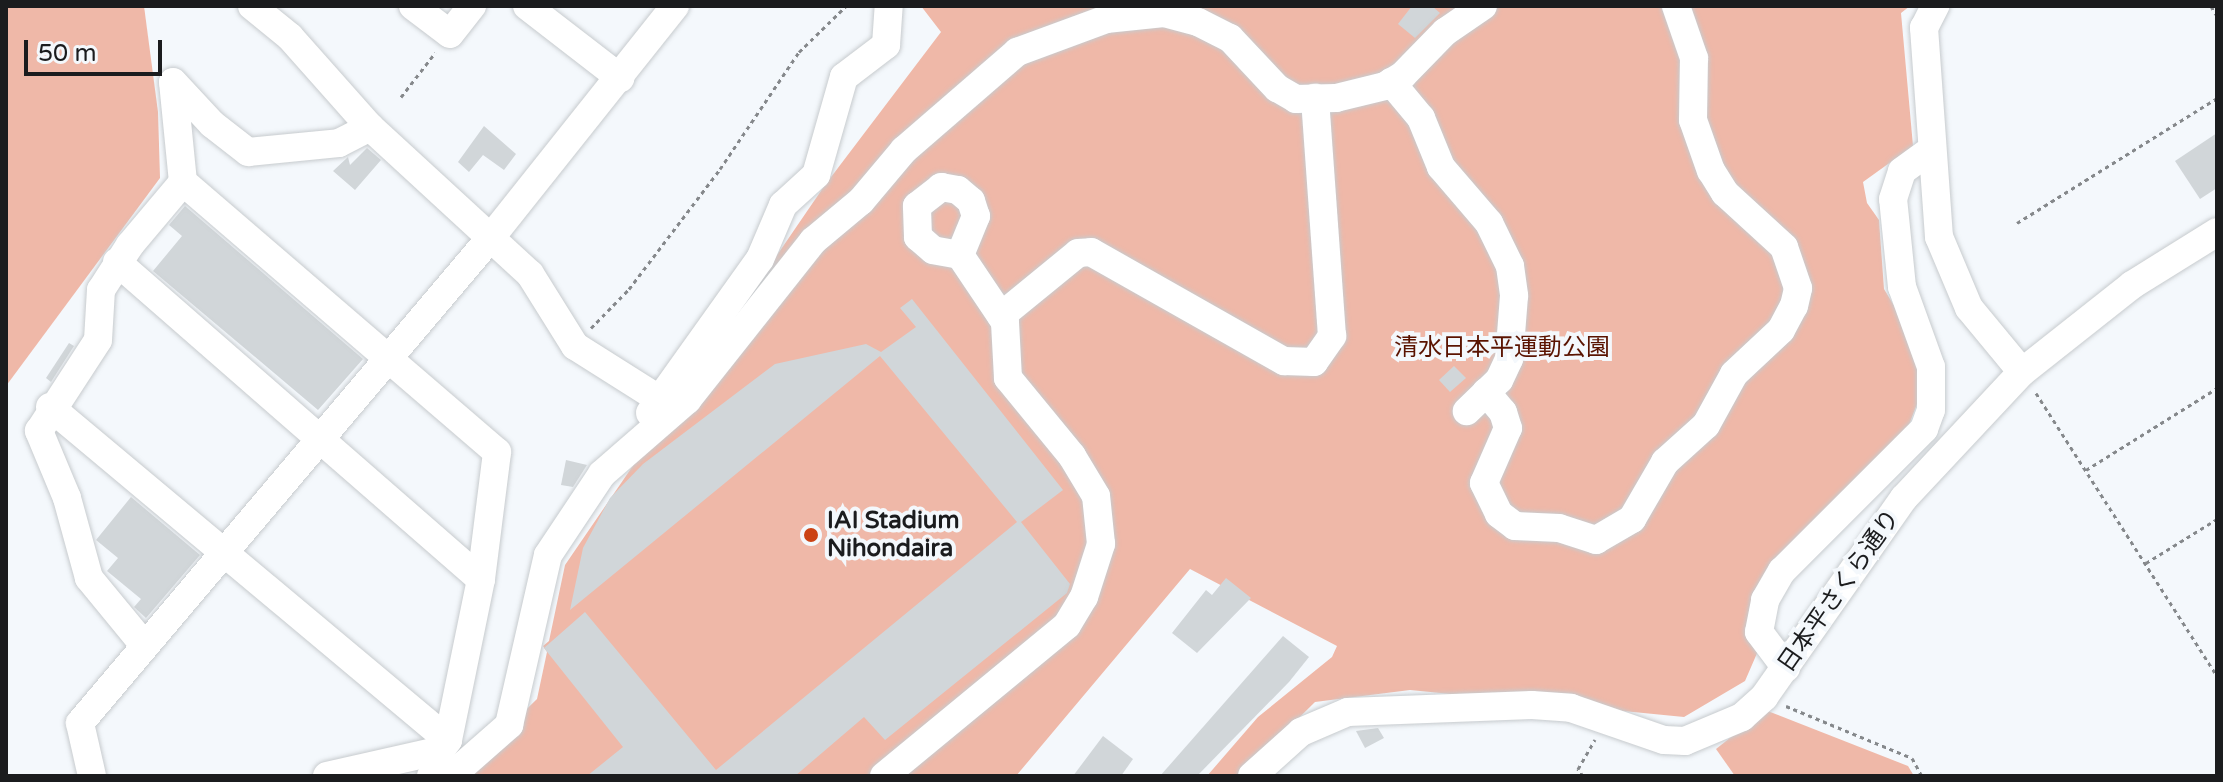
<!DOCTYPE html>
<html>
<head>
<meta charset="utf-8">
<style>
  body { margin:0 }
  #map { position:relative; width:2223px; height:782px; overflow:hidden; background:#f4f8fc; font-family:"Varela Round","Noto Sans JP",sans-serif }
  div>[style] { position:absolute }
  [style*='--x'] { left:calc(var(--x)*1px); top:calc(var(--y)*1px); width:calc(var(--w)*1px); rotate:calc(var(--a)*1deg) }
  .green>* { inset:0; background:#efb8a8 }
  .building>* { inset:0; background:#d1d6d9 }
  .path>* { height:3px; margin-top:-1.5px; transform-origin:0; background:repeating-linear-gradient(90deg,#85888b 0 4px,transparent 0 8px) }
  .roads { filter:drop-shadow(0 0 2px #c7cbce) drop-shadow(0 0 2px #c7cbce) }
  .minor>* { height:28px; margin:-14px; padding:0 14px; transform-origin:14px; border-radius:14px; background:#fff }
  .dots>* { width:22px; height:22px; translate:-50% -50%; box-sizing:border-box; border:4px solid #f4f8fc; border-radius:50% }
  span { translate:-50% -50%; white-space:nowrap; text-align:center; line-height:1.15; -webkit-text-stroke:8px #f4f8fc; paint-order:stroke }
  .park-label { font-size:24px; color:#5a1300 }
  .poi-label { font-size:24px; color:#1b1c1e; font-weight:700 }
  .left { translate:0 -50%; text-align:left }
  .street-label { font-size:24px; color:#1b1c1e }
  .frame { position:absolute; inset:0; border:8px solid #1b1c1e; pointer-events:none }
  .scale { position:absolute; left:24px; top:40px; width:138px; height:36px; box-sizing:border-box; border:4px solid #1b1c1e; border-top:0; padding-left:10px; font-size:24px; line-height:28px; white-space:nowrap; color:#1b1c1e; -webkit-text-stroke:6px #f4f8fc; paint-order:stroke }
</style>
</head>
<body>
<div id="map">
  <div class="green">
    <i style="clip-path:polygon(6px 6px,144px 6px,158px 112px,160px 178px,6px 386px)"></i>
    <i style="clip-path:polygon(921px 6px,1910px 6px,1901px 13px,1913px 146px,1863px 182px,1867px 203px,1879px 220px,1884px 289px,1931px 367px,1909px 425px,1768px 583px,1758px 651px,1745px 681px,1684px 717px,1410px 690px,1315px 702px,1240px 776px,1207px 776px,1258px 717px,1332px 657px,1337px 646px,1190px 569px,1016px 776px,458px 776px,537px 699px,547px 652px,543px 646px,549px 641px,565px 565px,825px 185px,941px 32px)"></i>
    <i style="clip-path:polygon(1765px 710px,1908px 766px,1914px 776px,1735px 776px,1716px 749px)"></i>
  </div>
  <div class="building">
    <i style="clip-path:polygon(1412px 6px,1432px 6px,1440px 13px,1415px 38px,1398px 24px)"></i>
    <i style="clip-path:polygon(484px 126px,516px 154px,504px 170px,483px 155px,469px 172px,458px 162px)"></i>
    <i style="clip-path:polygon(2217px 133px,2217px 188px,2200px 199px,2175px 161px)"></i>
    <i style="clip-path:polygon(367px 148px,381px 160px,355px 190px,333px 171px,348px 157px,350px 165px)"></i>
    <i style="clip-path:polygon(185px 206px,363px 359px,318px 410px,153px 271px,182px 236px,169px 225px)"></i>
    <i style="clip-path:polygon(912px 299px,1063px 490px,1021px 522px,1070px 584px,1067px 593px,885px 740px,864px 717px,795px 776px,587px 776px,623px 747px,544px 648px,585px 612px,716px 770px,1017px 522px,880px 356px,570px 610px,583px 548px,610px 498px,643px 464px,775px 364px,866px 344px,881px 352px,916px 327px,900px 308px)"></i>
    <i style="clip-path:polygon(69px 343px,74px 346px,51px 382px,46px 378px)"></i>
    <i style="clip-path:polygon(1454px 366px,1466px 378px,1450px 392px,1439px 380px)"></i>
    <i style="clip-path:polygon(566px 460px,587px 465px,573px 487px,561px 485px)"></i>
    <i style="clip-path:polygon(131px 497px,200px 555px,146px 618px,134px 607px,141px 599px,107px 571px,118px 558px,96px 540px)"></i>
    <i style="clip-path:polygon(1226px 578px,1251px 598px,1197px 653px,1172px 633px,1206px 590px,1212px 595px)"></i>
    <i style="clip-path:polygon(1283px 636px,1309px 657px,1289px 682px,1197px 776px,1160px 776px)"></i>
    <i style="clip-path:polygon(1378px 728px,1384px 738px,1365px 748px,1356px 731px)"></i>
    <i style="clip-path:polygon(1103px 736px,1133px 759px,1121px 776px,1073px 776px)"></i>
  </div>
  <div class="path">
    <i style="--x:2211;--y:6;--w:12;--a:59"></i>
    <i style="--x:401;--y:97;--w:56;--a:-52.3"></i>
    <i style="--x:2017;--y:223;--w:236;--a:-32"></i>
    <i style="--x:591;--y:328;--w:54;--a:-45.7"></i>
    <i style="--x:629;--y:289;--w:151;--a:-52.8"></i>
    <i style="--x:720;--y:169;--w:141;--a:-56"></i>
    <i style="--x:799;--y:52;--w:66;--a:-44.4"></i>
    <i style="--x:2036;--y:393;--w:336;--a:57.4"></i>
    <i style="--x:2086;--y:470;--w:155;--a:-32"></i>
    <i style="--x:2146;--y:563;--w:84;--a:-31.8"></i>
    <i style="--x:1786;--y:706;--w:136;--a:22.4"></i>
    <i style="--x:1912;--y:758;--w:21;--a:61"></i>
    <i style="--x:1583;--y:776;--w:9;--a:-126"></i>
    <i style="--x:1578;--y:769;--w:34;--a:-60"></i>
  </div>
  <div class="roads">
    <div class="minor">
      <i style="--x:252;--y:6;--w:49;--a:39.2"></i>
      <i style="--x:290;--y:37;--w:120;--a:48.4"></i>
      <i style="--x:370;--y:127;--w:217;--a:42.6"></i>
      <i style="--x:530;--y:274;--w:85;--a:58"></i>
      <i style="--x:575;--y:346;--w:103;--a:32.3"></i>
      <i style="--x:413;--y:6;--w:46;--a:37.1"></i>
      <i style="--x:450;--y:34;--w:36;--a:-52"></i>
      <i style="--x:527;--y:6;--w:118;--a:37.7"></i>
      <i style="--x:1391;--y:82;--w:47;--a:50.2"></i>
      <i style="--x:1421;--y:118;--w:53;--a:67.8"></i>
      <i style="--x:1441;--y:167;--w:74;--a:49.4"></i>
      <i style="--x:1489;--y:223;--w:48;--a:64"></i>
      <i style="--x:1510;--y:266;--w:30;--a:82"></i>
      <i style="--x:1514;--y:296;--w:63;--a:94.5"></i>
      <i style="--x:1509;--y:359;--w:23;--a:115"></i>
      <i style="--x:1499;--y:380;--w:45;--a:135.9"></i>
      <i style="--x:117;--y:262;--w:483;--a:41.1"></i>
      <i style="--x:1001;--y:316;--w:99;--a:-39.3"></i>
      <i style="--x:1078;--y:253;--w:13;--a:-4"></i>
      <i style="--x:1091;--y:252;--w:222;--a:29.5"></i>
      <i style="--x:1284;--y:361;--w:30;--a:2"></i>
      <i style="--x:1314;--y:362;--w:32;--a:-55"></i>
      <i style="--x:1332;--y:336;--w:239;--a:-94.1"></i>
      <i style="--x:2022;--y:372;--w:140;--a:-38.3"></i>
      <i style="--x:2132;--y:285;--w:100;--a:-31.9"></i>
      <i style="--x:1486;--y:392;--w:26;--a:50"></i>
      <i style="--x:1503;--y:412;--w:17;--a:73"></i>
      <i style="--x:1508;--y:428;--w:60;--a:113.6"></i>
      <i style="--x:1484;--y:483;--w:34;--a:64"></i>
      <i style="--x:1499;--y:514;--w:20;--a:37"></i>
      <i style="--x:1515;--y:526;--w:44;--a:2.6"></i>
      <i style="--x:1559;--y:528;--w:39;--a:18"></i>
      <i style="--x:1596;--y:540;--w:42;--a:-30.3"></i>
      <i style="--x:1632;--y:519;--w:66;--a:-59.9"></i>
      <i style="--x:1665;--y:462;--w:55;--a:-42.1"></i>
      <i style="--x:1706;--y:425;--w:58;--a:-61.2"></i>
      <i style="--x:1734;--y:374;--w:64;--a:-43.1"></i>
      <i style="--x:1781;--y:330;--w:27;--a:-62"></i>
      <i style="--x:1794;--y:306;--w:18;--a:-77"></i>
      <i style="--x:1798;--y:288;--w:43;--a:-108.9"></i>
      <i style="--x:1784;--y:247;--w:80;--a:-137.5"></i>
      <i style="--x:1725;--y:193;--w:26;--a:-122"></i>
      <i style="--x:1711;--y:171;--w:54;--a:-109.4"></i>
      <i style="--x:1693;--y:120;--w:62;--a:-89.1"></i>
      <i style="--x:1694;--y:58;--w:55;--a:-109.1"></i>
      <i style="--x:50;--y:407;--w:519;--a:39.92"></i>
      <i style="--x:650;--y:413;--w:189;--a:-54.5"></i>
      <i style="--x:760;--y:259;--w:59;--a:-66.9"></i>
      <i style="--x:783;--y:205;--w:45;--a:-42.3"></i>
      <i style="--x:816;--y:175;--w:102;--a:-74.1"></i>
      <i style="--x:844;--y:77;--w:53;--a:-37.3"></i>
      <i style="--x:886;--y:45;--w:39;--a:-86"></i>
      <i style="--x:144;--y:645;--w:87;--a:-129.4"></i>
      <i style="--x:89;--y:578;--w:83;--a:-105.4"></i>
      <i style="--x:67;--y:498;--w:73;--a:-112.7"></i>
      <i style="--x:39;--y:431;--w:108;--a:-57"></i>
      <i style="--x:98;--y:340;--w:50;--a:-86.6"></i>
      <i style="--x:101;--y:290;--w:54;--a:-57.2"></i>
      <i style="--x:130;--y:245;--w:82;--a:-49.9"></i>
      <i style="--x:1786;--y:668;--w:45;--a:-126.9"></i>
      <i style="--x:1759;--y:632;--w:33;--a:-79"></i>
      <i style="--x:1765;--y:600;--w:34;--a:-60"></i>
      <i style="--x:1782;--y:571;--w:201;--a:-45"></i>
      <i style="--x:1924;--y:429;--w:20;--a:-70"></i>
      <i style="--x:1931;--y:410;--w:43;--a:-90"></i>
      <i style="--x:1931;--y:367;--w:85;--a:-109.9"></i>
      <i style="--x:1902;--y:287;--w:88;--a:-95.8"></i>
      <i style="--x:1893;--y:199;--w:29;--a:-72"></i>
      <i style="--x:1902;--y:171;--w:34;--a:-36"></i>
      <i style="--x:92;--y:776;--w:54;--a:-102.8"></i>
      <i style="--x:80;--y:723;--w:638;--a:-49.77"></i>
      <i style="--x:492;--y:236;--w:294;--a:-51.5"></i>
      <i style="--x:327;--y:776;--w:117;--a:-12.8"></i>
      <i style="--x:441;--y:750;--w:12;--a:-55"></i>
      <i style="--x:448;--y:740;--w:164;--a:-78.4"></i>
      <i style="--x:481;--y:579;--w:128;--a:-82.8"></i>
      <i style="--x:497;--y:452;--w:414;--a:-139.3"></i>
      <i style="--x:183;--y:182;--w:100;--a:-95.7"></i>
      <i style="--x:173;--y:82;--w:57;--a:47.1"></i>
      <i style="--x:212;--y:124;--w:46;--a:37.9"></i>
      <i style="--x:248;--y:152;--w:91;--a:-5.6"></i>
      <i style="--x:339;--y:143;--w:35;--a:-27"></i>
      <i style="--x:431;--y:776;--w:29;--a:-14"></i>
      <i style="--x:459;--y:769;--w:67;--a:-41.3"></i>
      <i style="--x:509;--y:725;--w:174;--a:-77.1"></i>
      <i style="--x:548;--y:555;--w:97;--a:-56.3"></i>
      <i style="--x:602;--y:474;--w:113;--a:-41"></i>
      <i style="--x:687;--y:400;--w:203;--a:-51.6"></i>
      <i style="--x:813;--y:241;--w:62;--a:-39.8"></i>
      <i style="--x:861;--y:201;--w:67;--a:-49.9"></i>
      <i style="--x:904;--y:150;--w:150;--a:-40.9"></i>
      <i style="--x:1017;--y:52;--w:95;--a:-20.3"></i>
      <i style="--x:1106;--y:19;--w:58;--a:-5.9"></i>
      <i style="--x:1164;--y:13;--w:35;--a:15"></i>
      <i style="--x:1198;--y:22;--w:36;--a:27"></i>
      <i style="--x:1230;--y:38;--w:69;--a:46.8"></i>
      <i style="--x:1277;--y:88;--w:22;--a:30"></i>
      <i style="--x:1296;--y:99;--w:40;--a:-1.4"></i>
      <i style="--x:1336;--y:98;--w:50;--a:-13.8"></i>
      <i style="--x:1385;--y:86;--w:21;--a:-31"></i>
      <i style="--x:1403;--y:75;--w:60;--a:-45.7"></i>
      <i style="--x:1445;--y:32;--w:46;--a:-34.4"></i>
      <i style="--x:884;--y:776;--w:237;--a:-39.5"></i>
      <i style="--x:1067;--y:625;--w:33;--a:-59"></i>
      <i style="--x:1084;--y:597;--w:56;--a:-72.2"></i>
      <i style="--x:1101;--y:544;--w:48;--a:-95.9"></i>
      <i style="--x:1096;--y:496;--w:47;--a:-121"></i>
      <i style="--x:1072;--y:456;--w:101;--a:-129.4"></i>
      <i style="--x:1008;--y:378;--w:56;--a:-93.1"></i>
      <i style="--x:1005;--y:322;--w:81;--a:-123.9"></i>
      <i style="--x:960;--y:255;--w:27;--a:-170"></i>
      <i style="--x:933;--y:250;--w:20;--a:-139"></i>
      <i style="--x:918;--y:237;--w:31;--a:-92"></i>
      <i style="--x:917;--y:206;--w:31;--a:-38"></i>
      <i style="--x:941;--y:187;--w:17;--a:10"></i>
      <i style="--x:958;--y:190;--w:17;--a:40"></i>
      <i style="--x:971;--y:201;--w:16;--a:72"></i>
      <i style="--x:976;--y:216;--w:42;--a:112.3"></i>
      <i style="--x:1252;--y:776;--w:66;--a:-41.9"></i>
      <i style="--x:1301;--y:732;--w:51;--a:-23.1"></i>
      <i style="--x:1348;--y:712;--w:184;--a:-2.2"></i>
      <i style="--x:1532;--y:705;--w:39;--a:4"></i>
      <i style="--x:1571;--y:708;--w:98;--a:19"></i>
      <i style="--x:1664;--y:740;--w:21;--a:3"></i>
      <i style="--x:1685;--y:741;--w:62;--a:-22.8"></i>
      <i style="--x:1742;--y:717;--w:30;--a:-42"></i>
      <i style="--x:1764;--y:697;--w:243;--a:-54.9"></i>
      <i style="--x:1904;--y:498;--w:173;--a:-46.9"></i>
      <i style="--x:2022;--y:372;--w:83;--a:-129.6"></i>
      <i style="--x:1969;--y:308;--w:77;--a:-112.9"></i>
      <i style="--x:1939;--y:237;--w:210;--a:-94.1"></i>
      <i style="--x:1924;--y:28;--w:25;--a:-63"></i>
    </div>
  </div>
  <div class="dots">
    <i style="left:811px;top:535px;background:#cb4315"></i>
  </div>
  <div class="park-label">
    <span style="left:1502px;top:348px">清水日本平運動公園</span>
  </div>
  <div class="poi-label">
    <span class="left" style="left:827px;top:535px">IAI Stadium<br>Nihondaira</span>
  </div>
  <div class="street-label">
    <span style="left:1839px;top:591px;rotate:-55deg">日本平さくら通り</span>
  </div>
  <div class="frame"></div>
  <div class="scale">50 m</div>
</div>
</body>
</html>
